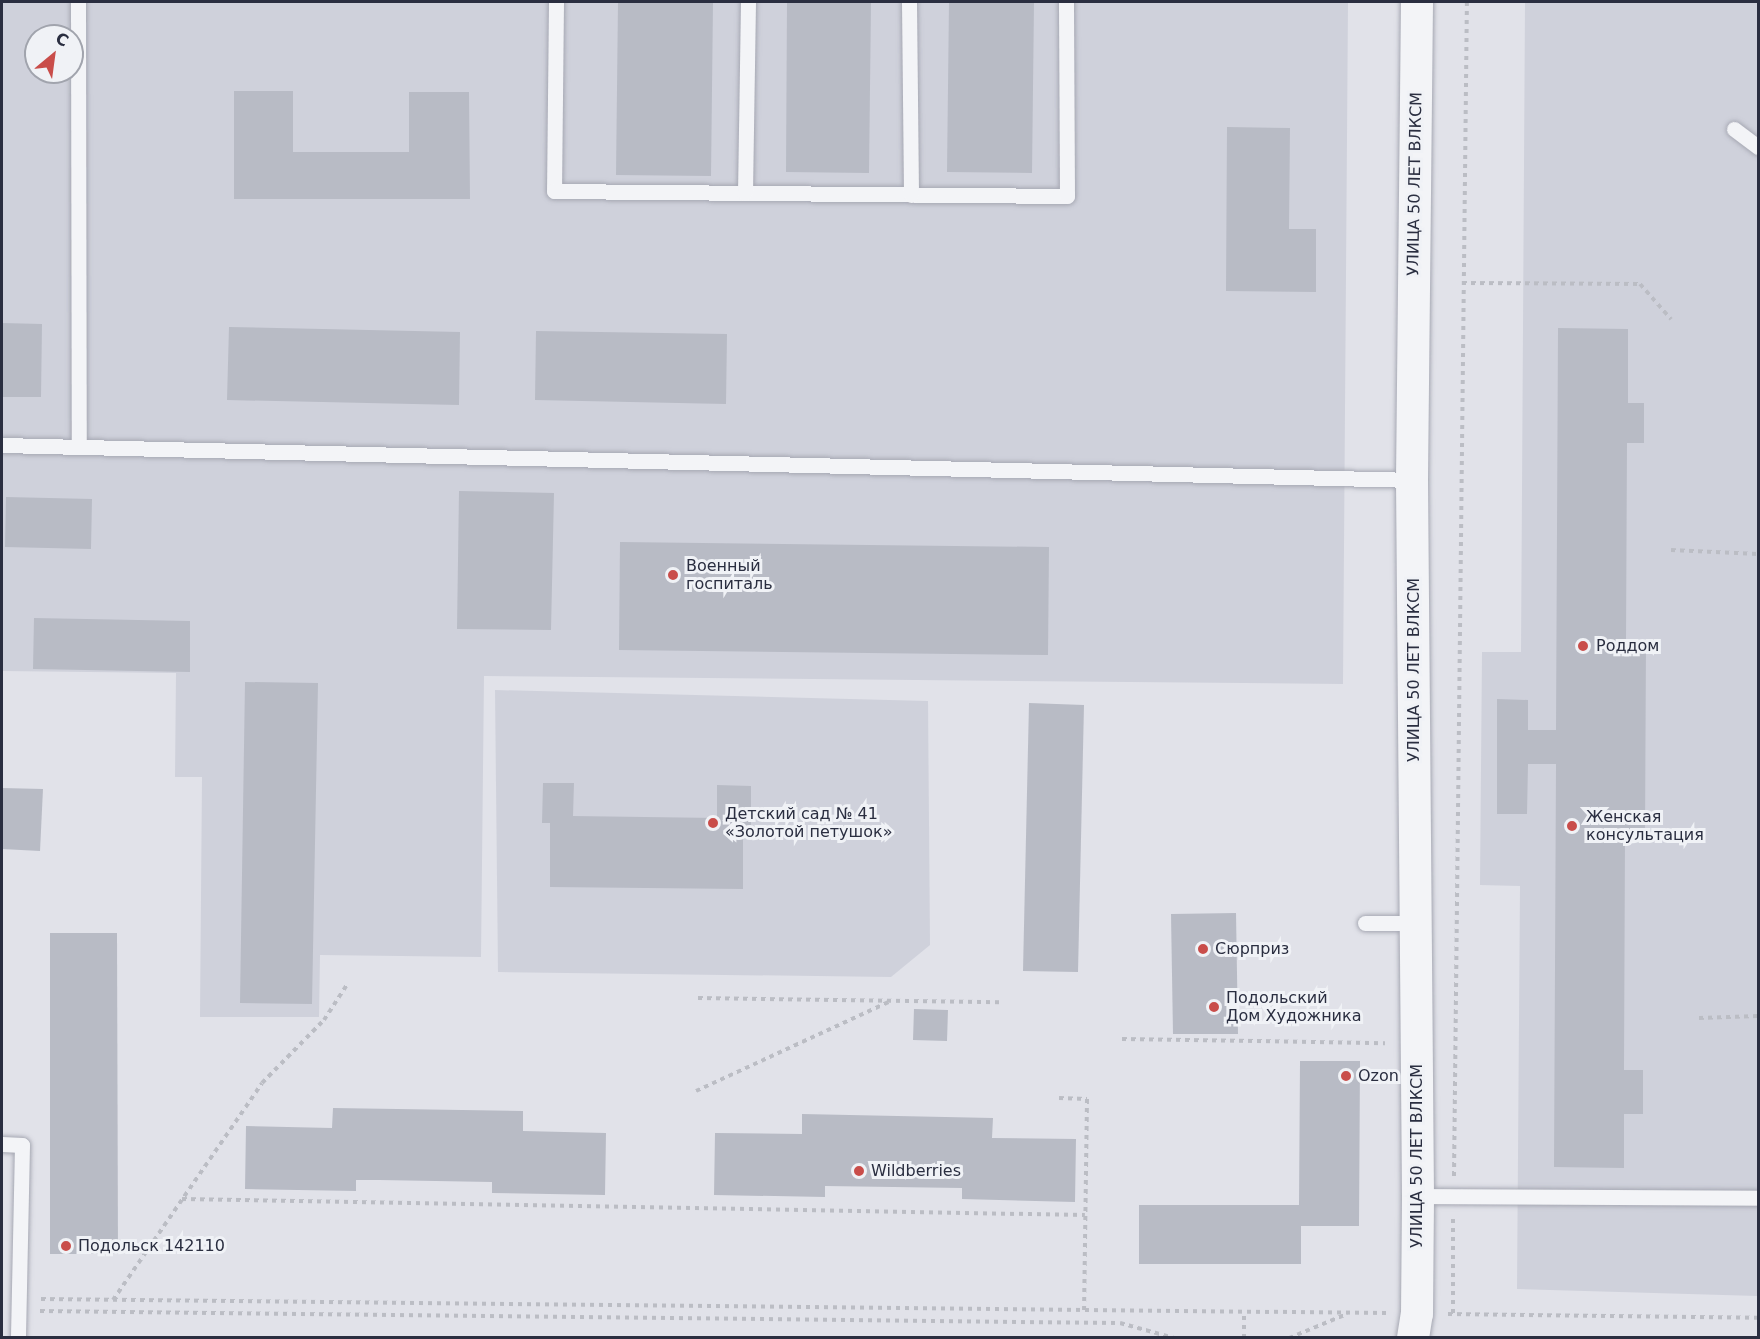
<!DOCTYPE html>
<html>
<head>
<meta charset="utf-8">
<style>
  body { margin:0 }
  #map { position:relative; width:1760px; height:1339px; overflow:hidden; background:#e1e2e9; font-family:"DejaVu Sans",sans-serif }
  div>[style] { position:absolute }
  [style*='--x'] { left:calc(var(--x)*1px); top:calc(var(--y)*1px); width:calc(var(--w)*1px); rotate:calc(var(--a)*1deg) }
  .built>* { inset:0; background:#cfd1db }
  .building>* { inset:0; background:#b8bbc5 }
  .path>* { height:4px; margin-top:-2px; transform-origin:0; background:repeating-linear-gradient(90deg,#bbbdc4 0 4.5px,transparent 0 9px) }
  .roads { filter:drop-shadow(0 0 2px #a6a8b3) drop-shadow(0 0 2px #a6a8b3) }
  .lane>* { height:15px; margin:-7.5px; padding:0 7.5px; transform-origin:7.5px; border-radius:7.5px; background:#f3f4f7 }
  .street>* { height:32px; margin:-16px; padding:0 16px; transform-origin:16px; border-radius:16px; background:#f3f4f7 }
  .dots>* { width:16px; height:16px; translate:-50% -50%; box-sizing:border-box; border:3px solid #f0f2f6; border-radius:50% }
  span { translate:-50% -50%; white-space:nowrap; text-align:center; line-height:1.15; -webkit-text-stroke:6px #f0f2f6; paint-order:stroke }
  .street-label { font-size:16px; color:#2a2e40 }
  .poi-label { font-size:16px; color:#2a2e40 }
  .left { translate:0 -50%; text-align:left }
  .frame { position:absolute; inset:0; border:3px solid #2a2e40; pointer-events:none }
  .north { position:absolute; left:24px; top:24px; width:60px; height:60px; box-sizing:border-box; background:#f0f2f6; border:2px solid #a1a4ad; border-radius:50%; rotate:29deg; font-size:16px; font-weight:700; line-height:24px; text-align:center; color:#2a2e40 }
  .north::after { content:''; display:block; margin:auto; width:21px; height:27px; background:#c94d4a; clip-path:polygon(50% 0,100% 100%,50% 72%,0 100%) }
</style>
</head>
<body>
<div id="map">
  <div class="built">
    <i style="clip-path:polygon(evenodd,2px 2px,1348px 2px,1343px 684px,484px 676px,481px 957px,320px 955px,319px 1017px,200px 1017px,202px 777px,175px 777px,176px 673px,2px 671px,2px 2px,36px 36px,72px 36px,72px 72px,36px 72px,36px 36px)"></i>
    <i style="clip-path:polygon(1525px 2px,1758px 2px,1758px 1296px,1517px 1289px,1520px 886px,1480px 885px,1482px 652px,1521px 652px)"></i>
    <i style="clip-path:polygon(495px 690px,928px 701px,930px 945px,891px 977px,498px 972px)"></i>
  </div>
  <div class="building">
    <i style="clip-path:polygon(618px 2px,713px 2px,711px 176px,616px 175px)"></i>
    <i style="clip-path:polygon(787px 2px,871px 2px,869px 173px,786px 172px)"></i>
    <i style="clip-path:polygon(949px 2px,1034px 2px,1032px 173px,947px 172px)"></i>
    <i style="clip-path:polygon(234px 91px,293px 91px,293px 152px,409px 152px,409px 92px,469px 92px,470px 199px,234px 199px)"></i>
    <i style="clip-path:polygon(1227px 127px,1290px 128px,1289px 229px,1316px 229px,1316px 292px,1226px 291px)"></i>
    <i style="clip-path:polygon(2px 323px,42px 324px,41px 397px,2px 397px)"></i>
    <i style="clip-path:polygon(229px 327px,460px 332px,459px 405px,227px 400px)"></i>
    <i style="clip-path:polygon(1558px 328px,1628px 329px,1628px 403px,1644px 403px,1644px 443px,1627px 443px,1626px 642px,1646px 642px,1645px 837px,1625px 837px,1624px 1070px,1643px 1070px,1643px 1114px,1624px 1114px,1624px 1168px,1554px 1167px,1556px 764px,1528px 764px,1527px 814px,1497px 814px,1497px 699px,1528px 700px,1528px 730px,1556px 730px)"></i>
    <i style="clip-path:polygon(536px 331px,727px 334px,726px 404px,535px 400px)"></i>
    <i style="clip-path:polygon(459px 491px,554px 493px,551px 630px,457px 629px)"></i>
    <i style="clip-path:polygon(6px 497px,92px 499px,91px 549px,5px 547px)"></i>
    <i style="clip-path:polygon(620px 542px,1049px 547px,1048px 655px,619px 650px)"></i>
    <i style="clip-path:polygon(34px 618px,190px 621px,190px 672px,33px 669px)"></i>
    <i style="clip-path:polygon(245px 682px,318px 683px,312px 1004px,240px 1003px)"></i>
    <i style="clip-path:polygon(1029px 703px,1084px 705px,1078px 972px,1023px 971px)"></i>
    <i style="clip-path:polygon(543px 783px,574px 783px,573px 816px,717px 818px,717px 785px,751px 786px,751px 825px,743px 825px,743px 889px,550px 887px,550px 823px,542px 823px)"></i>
    <i style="clip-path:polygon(2px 788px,43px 789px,40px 851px,2px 849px)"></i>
    <i style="clip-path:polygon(1236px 913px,1238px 1034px,1173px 1034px,1171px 914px)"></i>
    <i style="clip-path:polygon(50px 933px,117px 933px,118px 1254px,50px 1254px)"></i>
    <i style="clip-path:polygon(914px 1009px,948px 1010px,947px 1041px,913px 1040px)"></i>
    <i style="clip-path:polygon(1300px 1061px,1360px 1061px,1359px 1226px,1301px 1226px,1301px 1264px,1139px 1264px,1139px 1205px,1299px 1205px)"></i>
    <i style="clip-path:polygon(333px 1108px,523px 1111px,523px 1131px,606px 1133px,605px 1195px,492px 1193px,492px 1182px,379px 1180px,356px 1180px,356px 1191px,245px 1189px,246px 1126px,332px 1128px)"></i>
    <i style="clip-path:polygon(802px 1114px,993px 1118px,992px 1138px,1076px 1139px,1075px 1202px,962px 1199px,962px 1188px,825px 1186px,825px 1197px,714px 1195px,715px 1133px,802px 1134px)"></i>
  </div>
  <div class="path">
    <i style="--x:1462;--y:283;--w:178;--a:0.3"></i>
    <i style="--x:1640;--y:284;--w:47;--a:48.5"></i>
    <i style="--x:1671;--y:550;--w:87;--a:2.6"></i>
    <i style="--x:698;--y:998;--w:303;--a:0.8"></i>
    <i style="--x:1699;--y:1018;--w:59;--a:-1.9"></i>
    <i style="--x:1122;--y:1039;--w:263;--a:0.9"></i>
    <i style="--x:696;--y:1091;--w:213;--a:-24.8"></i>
    <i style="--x:1059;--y:1098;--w:28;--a:2"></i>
    <i style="--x:1087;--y:1099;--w:211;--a:90.8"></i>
    <i style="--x:1454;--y:1176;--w:1174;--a:-89.37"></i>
    <i style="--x:182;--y:1199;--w:903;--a:1.02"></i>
    <i style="--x:1453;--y:1219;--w:95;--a:90"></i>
    <i style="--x:41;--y:1299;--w:1346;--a:0.6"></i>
    <i style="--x:113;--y:1300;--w:263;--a:-55.5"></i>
    <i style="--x:262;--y:1083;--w:88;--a:-45.5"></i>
    <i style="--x:324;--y:1020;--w:44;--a:-57"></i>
    <i style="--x:40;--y:1311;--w:1080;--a:0.64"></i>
    <i style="--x:1120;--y:1323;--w:56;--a:15.5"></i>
    <i style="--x:1448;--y:1314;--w:310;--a:0.7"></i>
    <i style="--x:1244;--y:1338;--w:26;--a:-90"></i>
    <i style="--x:1289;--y:1338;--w:63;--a:-22.5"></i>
  </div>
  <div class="roads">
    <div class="lane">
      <i style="--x:78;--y:2;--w:445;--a:89.9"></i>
      <i style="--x:556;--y:2;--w:189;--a:90.6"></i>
      <i style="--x:554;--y:191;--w:513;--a:0.56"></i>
      <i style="--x:1067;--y:196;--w:194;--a:-90.3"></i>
      <i style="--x:909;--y:2;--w:193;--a:89.4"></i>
      <i style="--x:1734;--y:129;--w:30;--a:37"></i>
      <i style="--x:745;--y:193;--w:191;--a:-89.1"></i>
      <i style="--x:2;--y:445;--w:1410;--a:1.42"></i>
      <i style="--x:1365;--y:923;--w:51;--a:0"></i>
      <i style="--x:2;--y:1144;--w:20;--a:3"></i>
      <i style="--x:22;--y:1145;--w:193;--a:91.2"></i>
      <i style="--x:1418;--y:1196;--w:340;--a:0.3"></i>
    </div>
    <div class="street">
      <i style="--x:1413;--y:1338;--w:24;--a:-81"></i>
      <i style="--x:1417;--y:1314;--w:118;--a:-89.5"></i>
      <i style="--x:1418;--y:1196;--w:716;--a:-90.48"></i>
      <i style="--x:1412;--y:480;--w:478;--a:-89.4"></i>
    </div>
  </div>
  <div class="dots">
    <i style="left:673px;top:575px;background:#c94d4a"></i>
    <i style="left:1583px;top:646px;background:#c94d4a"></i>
    <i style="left:713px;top:823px;background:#c94d4a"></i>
    <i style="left:1572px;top:826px;background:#c94d4a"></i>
    <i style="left:1203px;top:949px;background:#c94d4a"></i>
    <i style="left:1214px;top:1007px;background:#c94d4a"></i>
    <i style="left:1346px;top:1076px;background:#c94d4a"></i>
    <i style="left:859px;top:1171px;background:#c94d4a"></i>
    <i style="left:66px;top:1246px;background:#c94d4a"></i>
  </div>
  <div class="street-label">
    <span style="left:1415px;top:184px;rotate:-89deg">УЛИЦА 50 ЛЕТ ВЛКСМ</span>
    <span style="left:1414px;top:670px;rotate:-90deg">УЛИЦА 50 ЛЕТ ВЛКСМ</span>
    <span style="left:1417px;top:1156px;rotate:-90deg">УЛИЦА 50 ЛЕТ ВЛКСМ</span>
  </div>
  <div class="poi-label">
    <span class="left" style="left:686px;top:575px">Военный<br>госпиталь</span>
    <span class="left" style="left:1596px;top:646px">Роддом</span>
    <span class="left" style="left:725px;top:823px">Детский сад № 41<br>«Золотой петушок»</span>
    <span class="left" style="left:1586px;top:826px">Женская<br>консультация</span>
    <span class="left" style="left:1215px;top:949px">Сюрприз</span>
    <span class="left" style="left:1226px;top:1007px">Подольский<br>Дом Художника</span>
    <span class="left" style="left:1358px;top:1076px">Ozon</span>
    <span class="left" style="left:871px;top:1171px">Wildberries</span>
    <span class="left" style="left:78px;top:1246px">Подольск 142110</span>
  </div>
  <div class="frame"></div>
  <div class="north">С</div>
</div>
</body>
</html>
